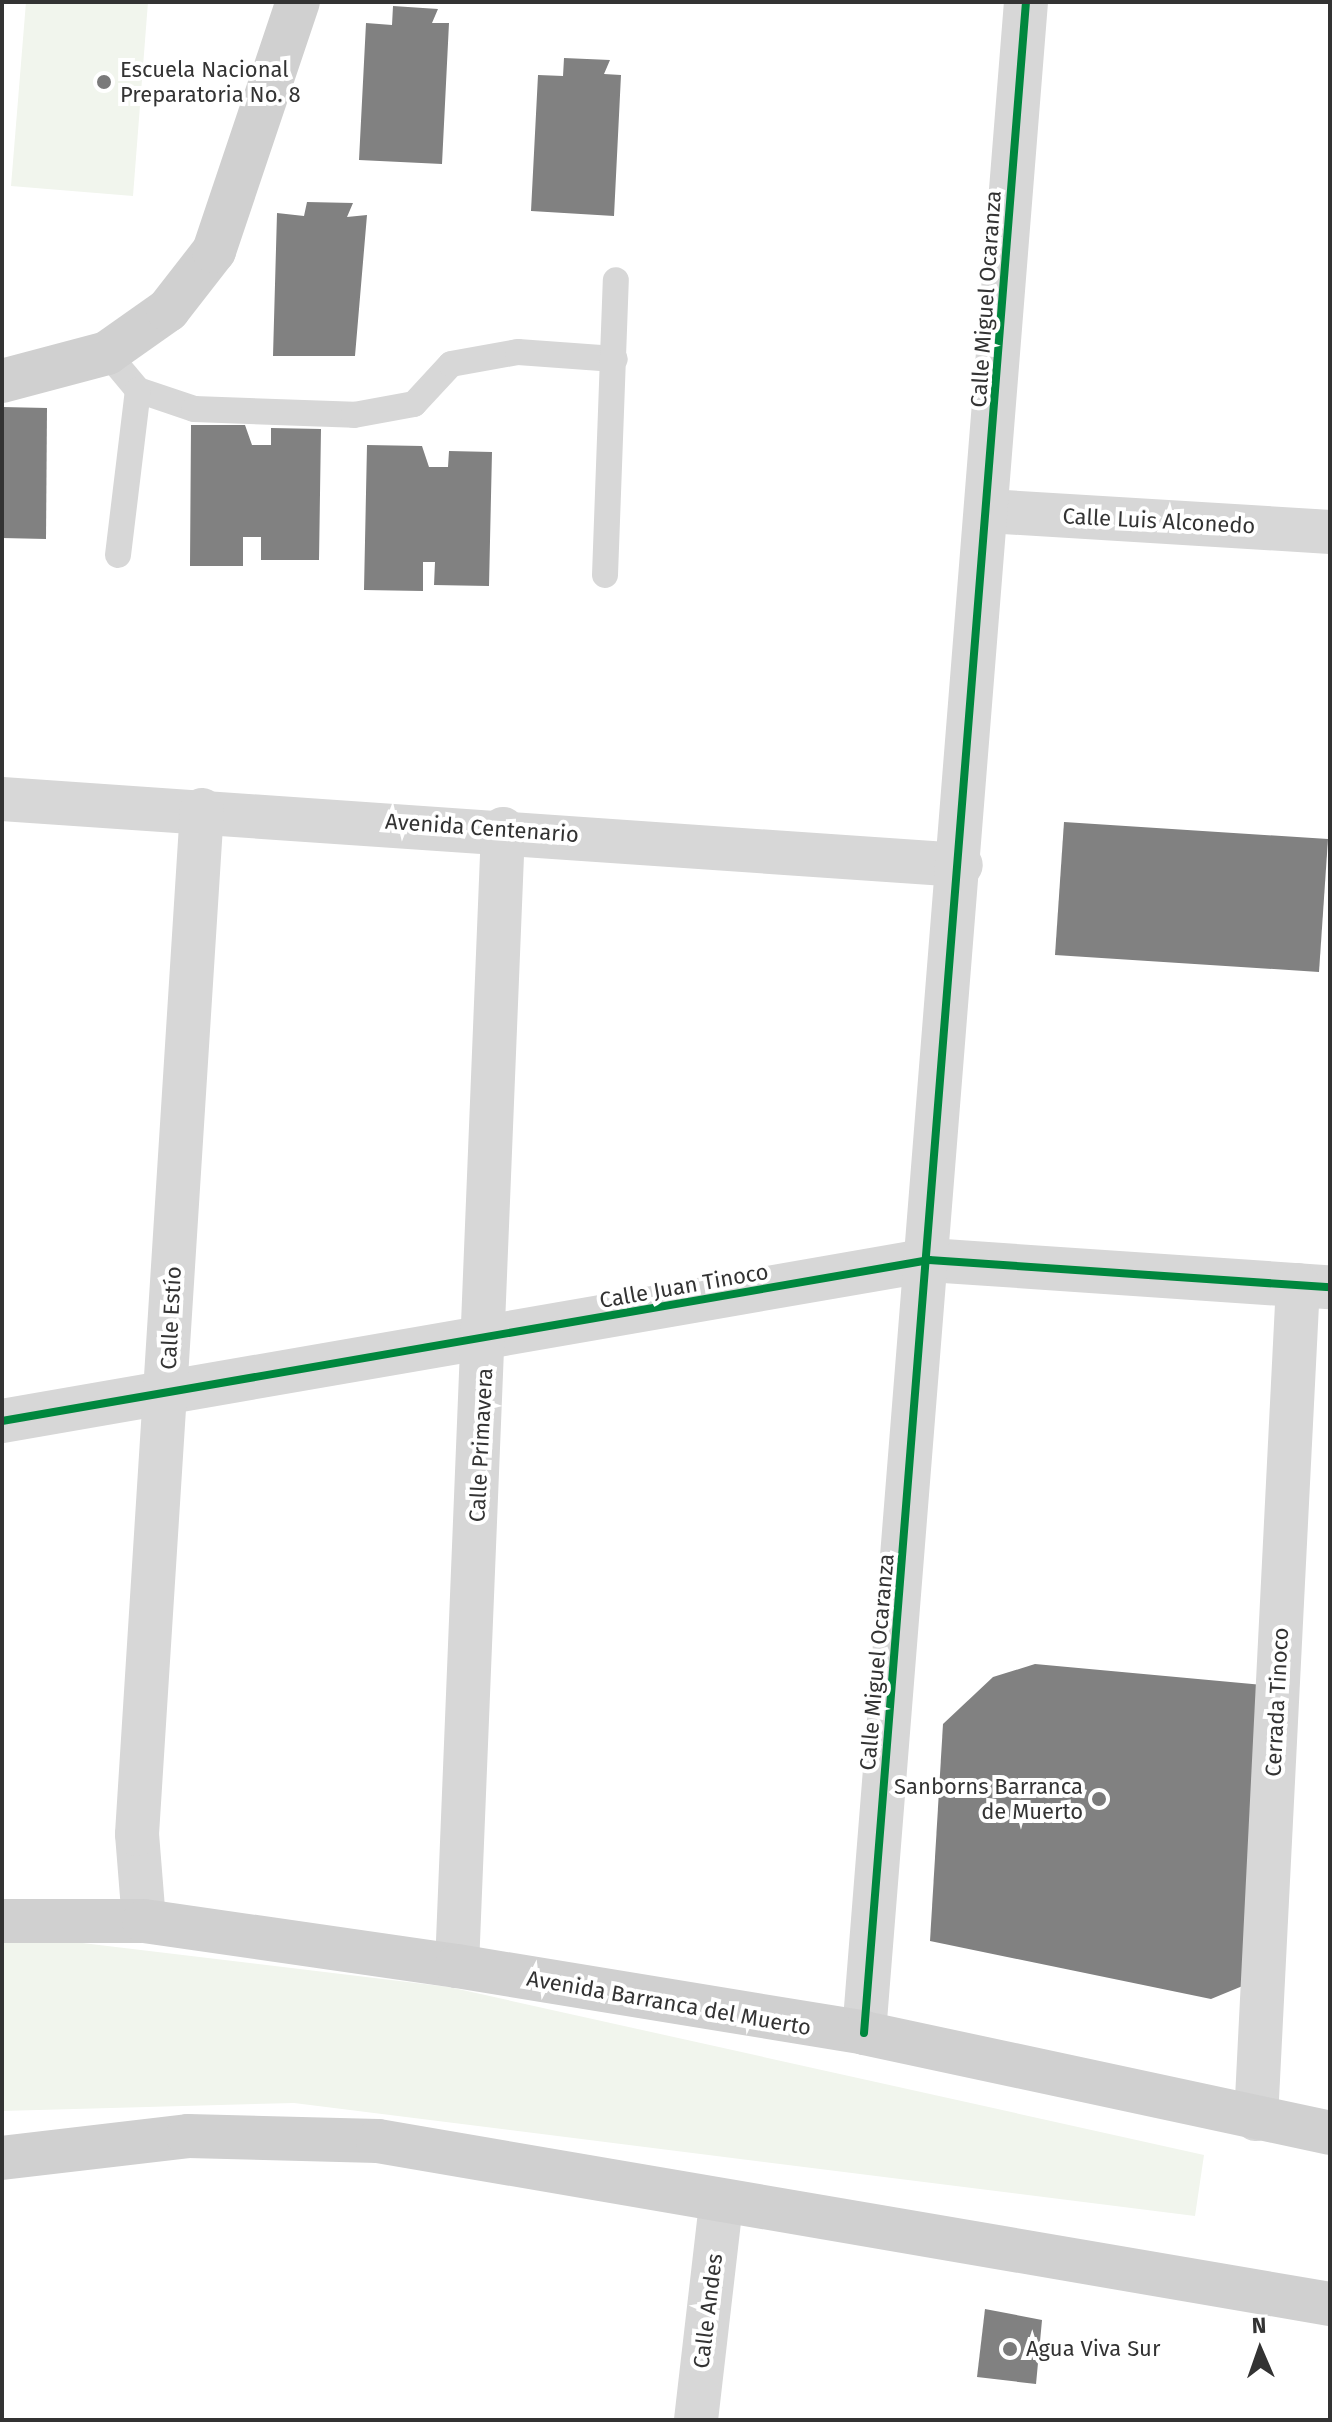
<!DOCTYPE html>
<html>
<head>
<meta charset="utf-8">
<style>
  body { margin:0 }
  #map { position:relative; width:1332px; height:2422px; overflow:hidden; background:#fff; font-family:"Fira Sans",sans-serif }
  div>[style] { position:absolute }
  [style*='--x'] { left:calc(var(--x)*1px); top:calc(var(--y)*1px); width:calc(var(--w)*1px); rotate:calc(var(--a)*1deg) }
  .green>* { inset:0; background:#f1f5ed }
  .building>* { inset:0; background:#818181 }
  .lane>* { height:26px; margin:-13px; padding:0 13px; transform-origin:13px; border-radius:13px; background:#d7d7d7 }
  .street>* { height:44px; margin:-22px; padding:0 22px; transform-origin:22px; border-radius:22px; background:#d7d7d7 }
  .secondary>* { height:44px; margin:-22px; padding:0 22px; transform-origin:22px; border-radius:22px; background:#d0d0d0 }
  .cycleway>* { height:8px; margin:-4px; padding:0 4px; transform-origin:4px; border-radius:4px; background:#00873e }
  .dots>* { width:22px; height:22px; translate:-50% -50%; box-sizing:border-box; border:4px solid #fff; border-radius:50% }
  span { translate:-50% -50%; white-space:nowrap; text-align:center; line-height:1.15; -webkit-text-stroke:8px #fff; paint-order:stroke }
  .poi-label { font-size:22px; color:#333 }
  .left { translate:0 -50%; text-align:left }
  .right { translate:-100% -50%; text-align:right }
  .street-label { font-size:22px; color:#333 }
  .frame { position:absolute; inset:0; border:4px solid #333; pointer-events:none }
  .north { position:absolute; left:1220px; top:2310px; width:80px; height:80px; -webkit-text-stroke:6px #fff; paint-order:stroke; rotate:358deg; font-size:22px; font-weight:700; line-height:32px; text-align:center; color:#333 }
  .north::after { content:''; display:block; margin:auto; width:28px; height:36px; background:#333; clip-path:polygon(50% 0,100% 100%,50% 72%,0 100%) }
</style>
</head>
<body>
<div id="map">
  <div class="green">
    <i style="clip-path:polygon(26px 2px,148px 2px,133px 196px,11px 186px)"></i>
    <i style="clip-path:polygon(74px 1942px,449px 1987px,1204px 2155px,1195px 2216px,294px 2103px,2px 2111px,2px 1943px)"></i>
  </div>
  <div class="building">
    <i style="clip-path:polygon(393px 6px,438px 9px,432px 23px,449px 23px,442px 164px,359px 160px,366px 23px,392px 25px)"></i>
    <i style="clip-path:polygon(564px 58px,610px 60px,604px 74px,621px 75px,614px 216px,531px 211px,538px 75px,563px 76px)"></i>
    <i style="clip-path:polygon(307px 202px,353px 203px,347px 217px,367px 215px,355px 356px,273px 356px,277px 213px,304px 216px)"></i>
    <i style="clip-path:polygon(2px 407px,47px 408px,46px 539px,2px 538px)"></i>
    <i style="clip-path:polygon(191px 425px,245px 425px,252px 445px,271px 445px,271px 428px,321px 429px,319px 560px,261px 560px,261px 537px,243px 537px,243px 566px,190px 566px)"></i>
    <i style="clip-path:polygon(367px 445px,422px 446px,429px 467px,448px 467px,449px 451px,492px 452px,489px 586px,434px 585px,435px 562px,423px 562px,423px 591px,364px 590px)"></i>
    <i style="clip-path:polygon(1064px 822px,1328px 839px,1319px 972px,1055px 955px)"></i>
    <i style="clip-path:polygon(1035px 1664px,1263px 1685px,1245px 1985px,1211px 1999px,930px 1941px,943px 1724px,993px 1677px)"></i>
    <i style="clip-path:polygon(985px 2309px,1042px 2320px,1036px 2384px,977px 2377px)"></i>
  </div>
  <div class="lane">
    <i style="--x:107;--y:353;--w:48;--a:50"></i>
    <i style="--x:138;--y:390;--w:59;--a:18.7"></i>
    <i style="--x:194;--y:409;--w:160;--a:2.1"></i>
    <i style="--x:354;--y:415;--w:61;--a:-10.4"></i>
    <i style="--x:414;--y:404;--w:54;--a:-47.2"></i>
    <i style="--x:451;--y:364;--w:68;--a:-10.2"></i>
    <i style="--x:518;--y:352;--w:97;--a:4.1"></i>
    <i style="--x:118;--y:555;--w:166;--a:-83.1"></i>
    <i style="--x:605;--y:575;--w:295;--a:-87.9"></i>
  </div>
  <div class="street">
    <i style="--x:988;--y:511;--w:343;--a:3.5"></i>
    <i style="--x:2;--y:799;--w:961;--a:3.94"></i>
    <i style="--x:2;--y:1421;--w:941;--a:-9.85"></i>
    <i style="--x:929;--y:1260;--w:402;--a:3.9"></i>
    <i style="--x:144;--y:1921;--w:87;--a:-94.6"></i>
    <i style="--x:137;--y:1834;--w:1026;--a:-86.37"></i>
    <i style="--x:457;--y:1966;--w:1138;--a:-87.68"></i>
    <i style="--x:864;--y:2033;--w:2037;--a:-85.44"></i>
    <i style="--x:1256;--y:2119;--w:835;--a:-87.12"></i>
    <i style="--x:696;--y:2420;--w:218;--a:-83.4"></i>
  </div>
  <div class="secondary">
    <i style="--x:2;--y:381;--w:109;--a:-14.9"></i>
    <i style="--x:107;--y:353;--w:75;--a:-35.2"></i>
    <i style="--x:168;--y:310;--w:75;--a:-52.1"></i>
    <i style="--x:214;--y:251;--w:263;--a:-71.4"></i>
    <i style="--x:2;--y:1921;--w:142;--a:0"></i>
    <i style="--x:144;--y:1921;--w:316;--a:8.2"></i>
    <i style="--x:457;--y:1966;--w:412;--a:9.3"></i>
    <i style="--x:864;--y:2033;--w:477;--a:12.1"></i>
    <i style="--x:2;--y:2158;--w:187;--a:-6.7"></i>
    <i style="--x:188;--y:2136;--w:190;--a:1.5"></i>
    <i style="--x:378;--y:2141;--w:966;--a:9.72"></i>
  </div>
  <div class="cycleway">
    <i style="--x:2;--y:1421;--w:941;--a:-9.85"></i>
    <i style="--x:929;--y:1260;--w:402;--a:3.9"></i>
    <i style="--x:864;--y:2033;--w:2037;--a:-85.44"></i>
  </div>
  <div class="dots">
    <i style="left:104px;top:82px;background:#7a7a7a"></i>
    <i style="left:1099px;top:1799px;background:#7a7a7a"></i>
    <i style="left:1010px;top:2349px;background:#7a7a7a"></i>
  </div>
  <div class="poi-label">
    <span class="left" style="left:120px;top:82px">Escuela Nacional<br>Preparatoria No. 8</span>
    <span class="right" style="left:1083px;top:1799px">Sanborns Barranca<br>de Muerto</span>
    <span class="left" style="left:1026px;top:2349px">Agua Viva Sur</span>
  </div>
  <div class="street-label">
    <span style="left:986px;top:299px;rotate:-86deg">Calle Miguel Ocaranza</span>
    <span style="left:1159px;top:521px;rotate:3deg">Calle Luis Alconedo</span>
    <span style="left:482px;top:828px;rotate:4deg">Avenida Centenario</span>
    <span style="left:684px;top:1286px;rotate:-10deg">Calle Juan Tinoco</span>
    <span style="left:171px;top:1318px;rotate:-87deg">Calle Estío</span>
    <span style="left:481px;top:1445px;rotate:-87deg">Calle Primavera</span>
    <span style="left:877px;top:1662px;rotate:-85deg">Calle Miguel Ocaranza</span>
    <span style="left:1277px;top:1702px;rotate:-87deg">Cerrada Tinoco</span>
    <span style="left:669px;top:2003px;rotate:10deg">Avenida Barranca del Muerto</span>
    <span style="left:708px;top:2311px;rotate:-83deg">Calle Andes</span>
  </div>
  <div class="frame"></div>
  <div class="north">N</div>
</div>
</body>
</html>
